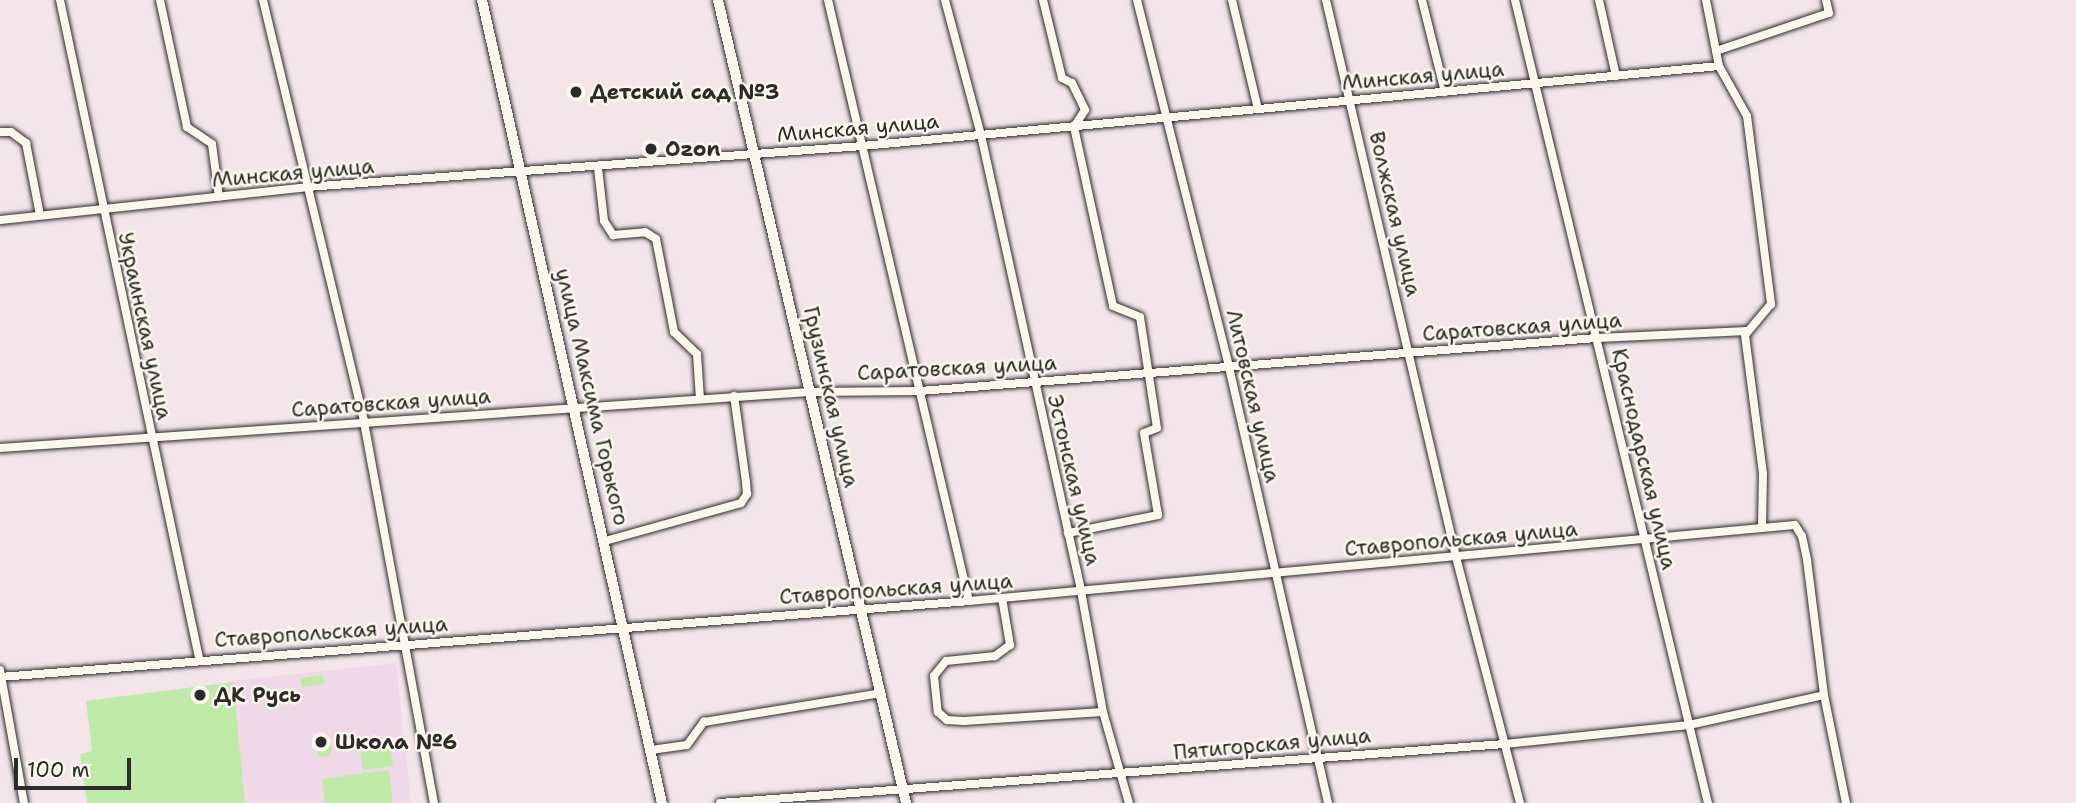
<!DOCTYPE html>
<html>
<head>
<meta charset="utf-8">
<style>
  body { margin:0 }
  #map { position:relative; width:2076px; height:803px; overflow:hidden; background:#f4e5ea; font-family:"Shantell Sans",sans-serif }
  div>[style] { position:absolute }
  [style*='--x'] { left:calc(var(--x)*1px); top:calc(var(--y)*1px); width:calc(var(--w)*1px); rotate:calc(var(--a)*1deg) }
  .built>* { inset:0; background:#efd8e8 }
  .green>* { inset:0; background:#bfeaa7 }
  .round { border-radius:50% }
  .roads { filter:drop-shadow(0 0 2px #2b2b2b) drop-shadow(0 0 2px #2b2b2b) }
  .street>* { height:8px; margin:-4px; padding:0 4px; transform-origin:4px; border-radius:4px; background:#fbf7ec }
  .secondary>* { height:10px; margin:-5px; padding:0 5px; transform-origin:5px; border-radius:5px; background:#fbf7ec }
  .dots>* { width:19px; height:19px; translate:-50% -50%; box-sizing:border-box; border:4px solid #fbf7ec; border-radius:50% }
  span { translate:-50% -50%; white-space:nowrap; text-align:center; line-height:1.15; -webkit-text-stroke:5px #fbf7ec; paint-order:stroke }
  .street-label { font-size:21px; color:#2b2b2b }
  .poi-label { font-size:21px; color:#2b2b2b; font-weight:700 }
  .left { translate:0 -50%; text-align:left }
  .scale { position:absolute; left:14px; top:758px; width:117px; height:32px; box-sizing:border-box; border:4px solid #2b2b2b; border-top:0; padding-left:9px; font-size:21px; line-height:24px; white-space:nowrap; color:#2b2b2b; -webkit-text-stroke:5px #fbf7ec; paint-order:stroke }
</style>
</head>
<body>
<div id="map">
  <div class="built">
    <i style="clip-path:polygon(396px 663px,411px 803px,244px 803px,231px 681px)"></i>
  </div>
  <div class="green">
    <i style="clip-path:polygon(323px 675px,324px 684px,302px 687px,301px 678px)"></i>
    <i style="clip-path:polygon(233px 682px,245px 803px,87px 803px,80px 754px,92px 751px,86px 701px)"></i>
    <i class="round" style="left:339px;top:735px;width:16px;height:16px"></i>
    <i class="round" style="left:316px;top:741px;width:16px;height:16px"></i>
    <i style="clip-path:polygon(390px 748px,393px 766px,363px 770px,360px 752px)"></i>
    <i style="clip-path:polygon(389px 770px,393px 803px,325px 803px,322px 779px)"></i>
  </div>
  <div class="roads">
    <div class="street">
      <i style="--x:60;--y:0;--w:673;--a:78.07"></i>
      <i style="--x:160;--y:0;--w:130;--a:78"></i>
      <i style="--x:187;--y:127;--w:30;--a:34"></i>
      <i style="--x:212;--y:144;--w:53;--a:82.5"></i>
      <i style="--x:263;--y:0;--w:434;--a:76.5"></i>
      <i style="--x:364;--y:422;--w:387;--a:79.6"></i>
      <i style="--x:828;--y:0;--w:617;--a:76.8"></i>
      <i style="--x:945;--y:0;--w:140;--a:75.1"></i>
      <i style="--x:981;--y:135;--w:467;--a:77.6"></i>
      <i style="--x:1081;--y:591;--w:123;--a:79.7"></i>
      <i style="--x:1103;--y:712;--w:95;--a:74.1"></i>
      <i style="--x:1043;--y:0;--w:80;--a:76.3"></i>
      <i style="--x:1062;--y:78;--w:11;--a:27"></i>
      <i style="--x:1072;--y:83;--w:30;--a:64"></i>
      <i style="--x:1085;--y:110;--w:20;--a:123"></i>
      <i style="--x:1074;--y:127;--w:183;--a:77.7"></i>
      <i style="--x:1113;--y:306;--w:29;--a:22"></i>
      <i style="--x:1140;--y:317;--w:112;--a:81.3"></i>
      <i style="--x:1157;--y:428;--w:14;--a:159"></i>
      <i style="--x:1144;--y:433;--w:83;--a:80.3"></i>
      <i style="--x:1158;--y:515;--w:92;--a:168.7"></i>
      <i style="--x:1137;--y:0;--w:378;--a:75.9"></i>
      <i style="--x:1229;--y:367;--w:447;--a:77.2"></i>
      <i style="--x:1232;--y:0;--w:112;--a:76.6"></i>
      <i style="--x:1326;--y:0;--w:572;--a:76.86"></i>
      <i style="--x:1456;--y:557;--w:254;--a:75.4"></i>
      <i style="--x:1422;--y:0;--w:95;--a:76"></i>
      <i style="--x:1515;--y:0;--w:826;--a:76.49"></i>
      <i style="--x:1599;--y:0;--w:78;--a:77.4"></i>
      <i style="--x:1706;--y:0;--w:67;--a:78.9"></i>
      <i style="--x:1719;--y:66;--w:57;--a:60.8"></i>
      <i style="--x:1747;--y:116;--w:190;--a:82.7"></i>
      <i style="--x:1771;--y:304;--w:40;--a:130"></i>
      <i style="--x:1745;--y:335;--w:140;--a:82.6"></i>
      <i style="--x:1763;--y:474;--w:54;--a:91.1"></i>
      <i style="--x:1716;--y:51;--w:119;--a:-18.6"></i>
      <i style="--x:1829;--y:13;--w:13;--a:-103"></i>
      <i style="--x:0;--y:132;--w:11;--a:0"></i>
      <i style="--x:11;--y:132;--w:19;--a:36"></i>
      <i style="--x:26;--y:143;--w:73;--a:79"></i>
      <i style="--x:598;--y:168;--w:53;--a:83.5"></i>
      <i style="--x:604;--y:221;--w:17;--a:57"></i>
      <i style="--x:613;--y:235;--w:32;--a:-5"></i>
      <i style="--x:645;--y:232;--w:13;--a:32"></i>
      <i style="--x:656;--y:239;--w:95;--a:79"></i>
      <i style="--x:674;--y:332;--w:32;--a:44"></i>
      <i style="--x:697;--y:354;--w:45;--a:86.2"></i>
      <i style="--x:0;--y:220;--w:309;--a:-6.1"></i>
      <i style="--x:307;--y:187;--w:557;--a:-4.22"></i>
      <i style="--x:862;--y:146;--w:861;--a:-5.33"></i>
      <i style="--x:0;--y:448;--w:811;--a:-3.96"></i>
      <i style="--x:809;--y:392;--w:111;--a:-0.5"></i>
      <i style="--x:920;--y:391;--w:679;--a:-4.48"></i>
      <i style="--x:1597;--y:338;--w:151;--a:-2.7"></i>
      <i style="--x:605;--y:541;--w:141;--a:-15.6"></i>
      <i style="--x:741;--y:503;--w:11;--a:-56"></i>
      <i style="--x:747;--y:494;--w:12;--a:-95"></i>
      <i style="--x:746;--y:482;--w:87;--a:-97.9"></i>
      <i style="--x:1002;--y:598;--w:48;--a:80.3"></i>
      <i style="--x:1010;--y:645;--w:19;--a:144"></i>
      <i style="--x:995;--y:656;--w:49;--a:174.2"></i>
      <i style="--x:946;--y:661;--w:19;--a:129"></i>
      <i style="--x:934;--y:676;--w:36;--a:84"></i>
      <i style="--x:938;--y:712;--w:12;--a:42"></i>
      <i style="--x:947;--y:720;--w:17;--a:3"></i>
      <i style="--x:964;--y:721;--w:139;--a:-3.7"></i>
      <i style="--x:0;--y:670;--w:135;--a:79.8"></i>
      <i style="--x:0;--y:677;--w:972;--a:-4.48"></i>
      <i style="--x:969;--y:601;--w:829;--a:-5.26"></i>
      <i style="--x:1795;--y:525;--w:13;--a:58"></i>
      <i style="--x:1802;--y:536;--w:25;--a:78"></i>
      <i style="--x:1807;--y:560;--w:136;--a:82.8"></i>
      <i style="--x:1824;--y:695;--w:110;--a:78.5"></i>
      <i style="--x:651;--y:750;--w:36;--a:-8"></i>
      <i style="--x:687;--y:745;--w:29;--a:-54"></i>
      <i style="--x:704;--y:722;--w:179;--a:-9.3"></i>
      <i style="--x:720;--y:803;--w:787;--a:-4.3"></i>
      <i style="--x:1505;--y:744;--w:185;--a:-5.9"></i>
      <i style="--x:1689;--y:725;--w:138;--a:-12.5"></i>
    </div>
    <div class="secondary">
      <i style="--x:482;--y:0;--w:823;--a:77.37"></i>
      <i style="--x:718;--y:0;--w:825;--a:76.82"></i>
    </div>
  </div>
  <div class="dots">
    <i style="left:576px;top:92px;background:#2b2b2b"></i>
    <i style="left:651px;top:149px;background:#2b2b2b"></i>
    <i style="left:200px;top:695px;background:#2b2b2b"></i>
    <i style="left:321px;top:742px;background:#2b2b2b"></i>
  </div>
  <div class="street-label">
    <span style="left:1423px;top:76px;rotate:-5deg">Минская улица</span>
    <span style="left:858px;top:128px;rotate:-5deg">Минская улица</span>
    <span style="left:293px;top:173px;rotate:-5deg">Минская улица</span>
    <span style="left:1395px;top:214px;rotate:77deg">Волжская улица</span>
    <span style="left:145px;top:326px;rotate:78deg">Украинская улица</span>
    <span style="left:1522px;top:327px;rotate:-4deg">Саратовская улица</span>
    <span style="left:957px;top:368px;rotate:-3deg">Саратовская улица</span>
    <span style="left:1253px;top:396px;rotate:77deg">Литовская улица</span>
    <span style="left:592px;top:397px;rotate:77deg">улица Максима Горького</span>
    <span style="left:831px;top:397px;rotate:77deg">Грузинская улица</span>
    <span style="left:391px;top:403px;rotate:-4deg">Саратовская улица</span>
    <span style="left:1644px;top:459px;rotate:77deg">Краснодарская улица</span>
    <span style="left:1074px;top:480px;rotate:77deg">Эстонская улица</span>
    <span style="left:1461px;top:539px;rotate:-5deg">Ставропольская улица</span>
    <span style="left:896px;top:589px;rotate:-4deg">Ставропольская улица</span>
    <span style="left:331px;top:632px;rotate:-4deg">Ставропольская улица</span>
    <span style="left:1272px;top:744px;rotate:-5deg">Пятигорская улица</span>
  </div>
  <div class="poi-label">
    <span class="left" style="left:590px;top:92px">Детский сад №3</span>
    <span class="left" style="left:665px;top:149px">Ozon</span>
    <span class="left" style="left:214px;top:695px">ДК Русь</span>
    <span class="left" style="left:335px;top:742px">Школа №6</span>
  </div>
  <div class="scale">100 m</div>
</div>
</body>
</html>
